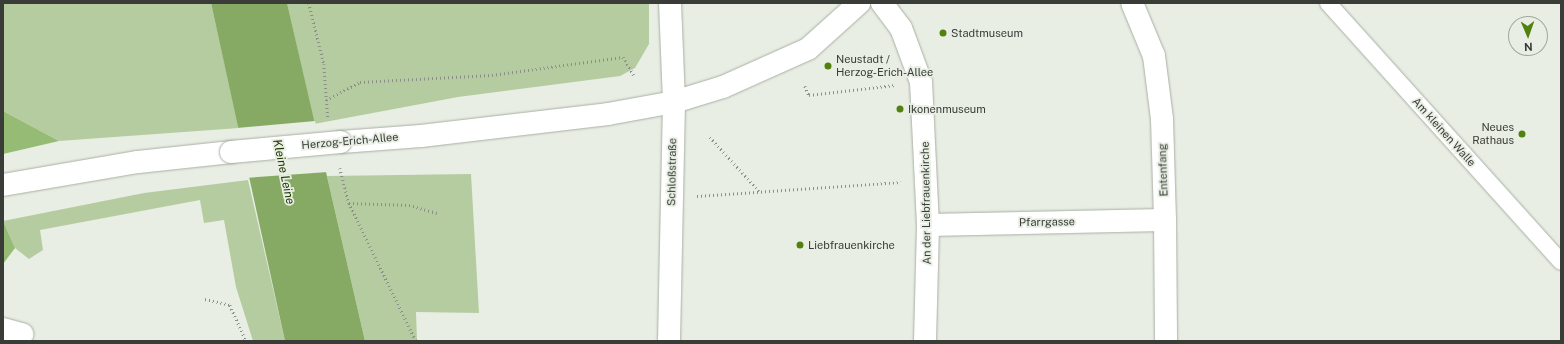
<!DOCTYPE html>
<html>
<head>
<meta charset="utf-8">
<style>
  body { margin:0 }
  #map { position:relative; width:1564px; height:344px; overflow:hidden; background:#e8eee3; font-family:"Public Sans",sans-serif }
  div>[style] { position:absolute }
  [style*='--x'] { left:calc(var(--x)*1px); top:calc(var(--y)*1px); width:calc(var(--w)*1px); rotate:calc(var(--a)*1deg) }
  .green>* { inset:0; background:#b5cca1 }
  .forest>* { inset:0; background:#96bb74 }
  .water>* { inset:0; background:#86aa64 }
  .pier>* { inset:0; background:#e8eee3 }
  .path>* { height:2.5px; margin-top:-1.25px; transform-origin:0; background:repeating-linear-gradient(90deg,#8a8f87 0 1px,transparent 0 4px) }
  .roads { filter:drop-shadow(0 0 1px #a9afa5) drop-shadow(0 0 1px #a9afa5) }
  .service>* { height:16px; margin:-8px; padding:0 8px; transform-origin:8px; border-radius:8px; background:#fff }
  .pedestrian>* { height:22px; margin:-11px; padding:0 11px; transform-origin:11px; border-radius:11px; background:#fff }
  .minor>* { height:22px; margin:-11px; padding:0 11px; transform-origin:11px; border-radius:11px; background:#fff }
  .secondary>* { height:22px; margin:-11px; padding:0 11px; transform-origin:11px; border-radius:11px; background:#fff }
  .bridges { filter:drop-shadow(0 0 1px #a9afa5) drop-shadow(0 0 1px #a9afa5) }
  .secondary-bridge>* { height:22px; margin:-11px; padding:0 11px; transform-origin:11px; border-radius:11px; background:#fff }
  .dots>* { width:11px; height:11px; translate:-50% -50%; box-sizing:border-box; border:2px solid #e8eee3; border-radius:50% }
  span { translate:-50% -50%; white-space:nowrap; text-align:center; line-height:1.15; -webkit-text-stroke:3.5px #e8eee3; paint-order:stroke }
  .poi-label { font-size:11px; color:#393c37 }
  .left { translate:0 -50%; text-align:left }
  .right { translate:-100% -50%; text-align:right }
  .street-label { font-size:11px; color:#393c37 }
  .water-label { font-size:12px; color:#223904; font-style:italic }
  .frame { position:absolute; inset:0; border:4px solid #393c37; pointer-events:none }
  .north { position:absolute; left:1508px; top:16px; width:40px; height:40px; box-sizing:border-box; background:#e8eee3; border:1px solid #a2a79e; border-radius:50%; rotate:178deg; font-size:11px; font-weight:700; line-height:16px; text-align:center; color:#393c37 }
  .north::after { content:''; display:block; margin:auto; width:14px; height:18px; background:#53810d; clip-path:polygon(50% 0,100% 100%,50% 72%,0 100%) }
</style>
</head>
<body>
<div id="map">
  <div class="green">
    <i style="clip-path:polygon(3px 3px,211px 3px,239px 128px,59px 141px,3px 111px)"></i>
    <i style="clip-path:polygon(287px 3px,649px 3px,649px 44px,635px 68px,620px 76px,458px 97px,314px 124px)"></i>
    <i style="clip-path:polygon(471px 174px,479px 313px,416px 312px,417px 341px,365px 341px,327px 176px)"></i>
    <i style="clip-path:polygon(248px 180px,285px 341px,253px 341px,236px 287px,224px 220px,204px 223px,200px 200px,40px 230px,43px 250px,29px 259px,15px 248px,3px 221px,144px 193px)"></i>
  </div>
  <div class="forest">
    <i style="clip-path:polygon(3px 111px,59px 141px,3px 154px)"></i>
    <i style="clip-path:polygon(3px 221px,15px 248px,3px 264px)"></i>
  </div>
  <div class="water">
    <i style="clip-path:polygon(211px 3px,287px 3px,365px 341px,285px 341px)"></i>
  </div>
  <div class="pier">
    <i style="clip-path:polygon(315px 121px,328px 172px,245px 178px,237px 128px)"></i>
  </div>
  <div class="path">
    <i style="--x:309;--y:3;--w:63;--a:76.2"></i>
    <i style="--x:324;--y:64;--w:55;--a:85.8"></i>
    <i style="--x:805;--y:86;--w:10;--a:66"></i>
    <i style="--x:809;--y:95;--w:87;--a:-6.6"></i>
    <i style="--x:326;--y:100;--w:38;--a:-28"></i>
    <i style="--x:360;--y:82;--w:132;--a:-3"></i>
    <i style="--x:492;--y:75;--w:132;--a:-7.8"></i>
    <i style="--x:623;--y:57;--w:21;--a:59"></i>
    <i style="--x:710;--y:137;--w:73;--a:47.8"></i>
    <i style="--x:340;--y:168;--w:36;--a:76"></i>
    <i style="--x:349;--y:203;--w:153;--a:64.1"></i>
    <i style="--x:697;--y:196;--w:204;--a:-3.9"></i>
    <i style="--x:349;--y:203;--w:60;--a:1.9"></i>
    <i style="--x:409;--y:205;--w:29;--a:16"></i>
    <i style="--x:205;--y:299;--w:26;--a:13"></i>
    <i style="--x:230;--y:305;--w:39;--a:66"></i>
  </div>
  <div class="roads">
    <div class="service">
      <i style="--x:1328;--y:3;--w:348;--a:48"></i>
    </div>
    <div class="pedestrian">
      <i style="--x:1165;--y:220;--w:121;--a:89.5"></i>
      <i style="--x:925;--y:341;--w:116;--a:-88.5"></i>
    </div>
    <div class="minor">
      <i style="--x:882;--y:3;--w:31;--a:53"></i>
      <i style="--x:901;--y:28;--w:58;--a:69.7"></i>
      <i style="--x:921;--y:82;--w:143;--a:87.2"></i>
      <i style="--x:928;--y:225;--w:237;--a:-1.2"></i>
      <i style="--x:1165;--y:220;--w:101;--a:-91.7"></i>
      <i style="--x:1162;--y:119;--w:64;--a:-97.2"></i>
      <i style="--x:1154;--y:56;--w:57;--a:-112.5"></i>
      <i style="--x:3;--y:329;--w:20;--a:15"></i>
      <i style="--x:669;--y:341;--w:239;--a:-88.8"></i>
      <i style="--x:674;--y:102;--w:99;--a:-92.3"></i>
    </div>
    <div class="secondary">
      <i style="--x:341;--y:142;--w:80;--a:-4.3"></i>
      <i style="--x:421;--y:136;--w:188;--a:-6.7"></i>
      <i style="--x:608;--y:114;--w:67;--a:-10.3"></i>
      <i style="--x:674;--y:102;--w:51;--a:-17"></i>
      <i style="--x:723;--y:87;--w:93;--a:-24.1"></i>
      <i style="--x:808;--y:49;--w:69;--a:-42"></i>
      <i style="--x:3;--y:185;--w:137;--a:-9.7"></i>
      <i style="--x:138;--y:162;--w:94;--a:-6.1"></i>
    </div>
  </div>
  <div class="bridges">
    <div class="secondary-bridge">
      <i style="--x:231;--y:152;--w:110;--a:-5.2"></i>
    </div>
  </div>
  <div class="dots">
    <i style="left:943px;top:33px;background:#53810d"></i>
    <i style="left:828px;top:66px;background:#53810d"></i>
    <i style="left:900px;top:109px;background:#53810d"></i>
    <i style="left:1522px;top:134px;background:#53810d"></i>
    <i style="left:800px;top:245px;background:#53810d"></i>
  </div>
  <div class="poi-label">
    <span class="left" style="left:951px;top:33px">Stadtmuseum</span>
    <span class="left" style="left:836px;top:66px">Neustadt /<br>Herzog-Erich-Allee</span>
    <span class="left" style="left:908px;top:109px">Ikonenmuseum</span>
    <span class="right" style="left:1514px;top:134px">Neues<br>Rathaus</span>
    <span class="left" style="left:808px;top:245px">Liebfrauenkirche</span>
  </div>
  <div class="street-label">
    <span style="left:1444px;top:132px;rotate:48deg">Am kleinen Walle</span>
    <span style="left:350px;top:141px;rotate:-5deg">Herzog-Erich-Allee</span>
    <span style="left:1163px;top:170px;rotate:-92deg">Entenfang</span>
    <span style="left:672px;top:172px;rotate:-89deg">Schloßstraße</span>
    <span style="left:926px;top:203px;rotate:-91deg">An der Liebfrauenkirche</span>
    <span style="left:1047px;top:222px;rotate:-1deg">Pfarrgasse</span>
  </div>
  <div class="water-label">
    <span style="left:283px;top:172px;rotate:78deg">Kleine Leine</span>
  </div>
  <div class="frame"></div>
  <div class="north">N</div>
</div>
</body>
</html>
